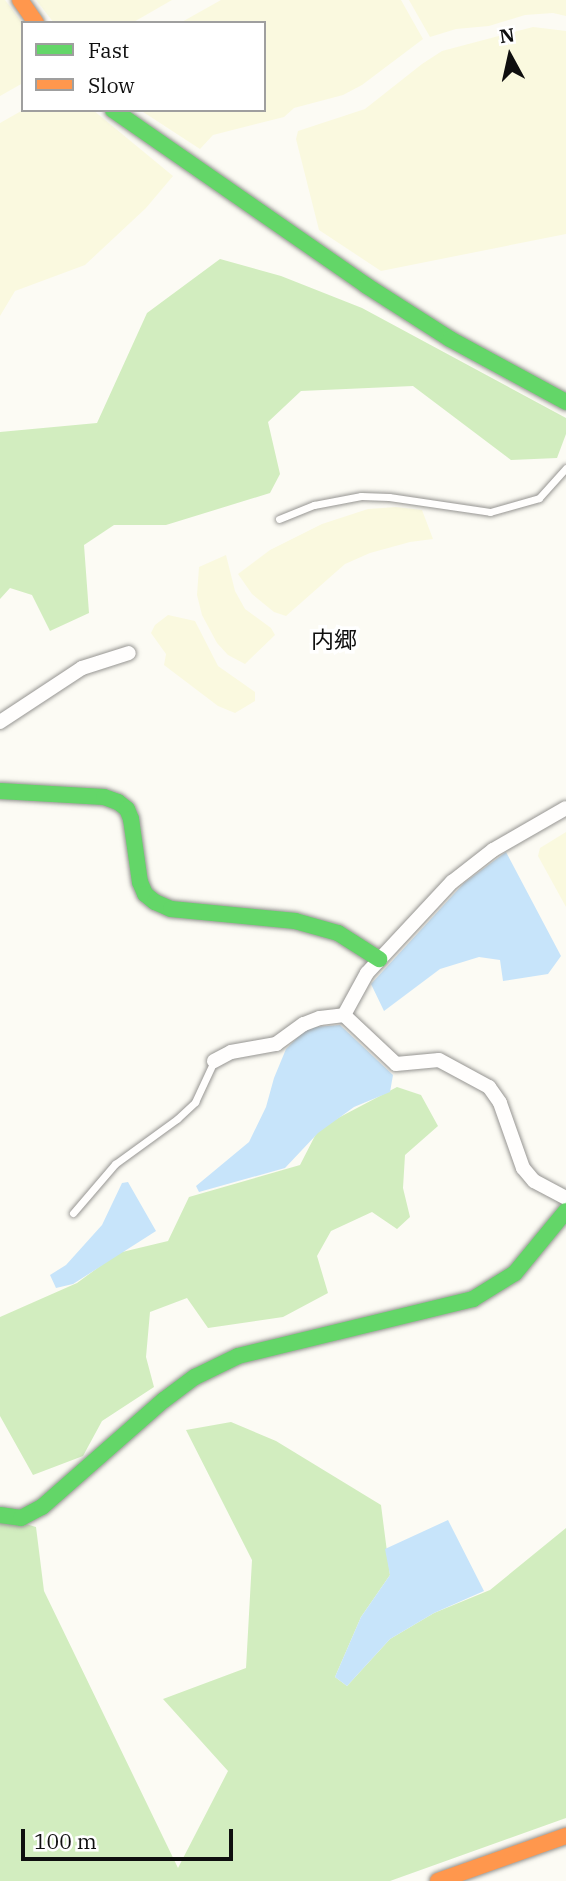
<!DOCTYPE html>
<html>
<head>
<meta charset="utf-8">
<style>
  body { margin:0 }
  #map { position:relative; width:566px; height:1881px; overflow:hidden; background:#fcfbf4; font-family:"IBM Plex Serif","Noto Sans JP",serif }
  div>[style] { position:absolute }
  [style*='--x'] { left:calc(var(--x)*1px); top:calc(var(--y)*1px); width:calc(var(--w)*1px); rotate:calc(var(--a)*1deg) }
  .farmland>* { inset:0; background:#faf9df }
  .forest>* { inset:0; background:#d2edbf }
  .water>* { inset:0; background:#c7e4fa }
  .roads { filter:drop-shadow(0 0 2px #969592) drop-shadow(0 0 2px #969592) }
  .lane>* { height:7px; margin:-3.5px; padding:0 3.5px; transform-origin:3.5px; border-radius:3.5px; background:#fffefd }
  .street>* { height:14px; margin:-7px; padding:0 7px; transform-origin:7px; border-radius:7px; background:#fffefd }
  .fast>* { height:16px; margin:-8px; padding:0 8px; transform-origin:8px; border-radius:8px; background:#63d668 }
  .slow>* { height:16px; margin:-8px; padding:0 8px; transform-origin:8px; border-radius:8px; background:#ff974d }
  span { translate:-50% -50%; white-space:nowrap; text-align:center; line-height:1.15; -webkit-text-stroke:7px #fff; paint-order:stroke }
  .neighbourhood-label { font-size:23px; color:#0f0f0f }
  .legend { position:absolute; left:21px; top:21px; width:245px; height:91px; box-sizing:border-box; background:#fff; border:2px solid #9f9f9f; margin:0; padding:9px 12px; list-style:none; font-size:21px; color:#0f0f0f }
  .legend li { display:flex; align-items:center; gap:14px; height:35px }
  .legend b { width:35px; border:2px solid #9f9f9f }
  .north { position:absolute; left:475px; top:21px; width:70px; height:70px; -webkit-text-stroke:5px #fff; paint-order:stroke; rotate:352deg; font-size:19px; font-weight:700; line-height:28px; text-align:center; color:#0f0f0f }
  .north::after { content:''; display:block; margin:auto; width:24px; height:32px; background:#0f0f0f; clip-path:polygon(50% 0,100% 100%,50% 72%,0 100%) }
  .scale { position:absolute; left:21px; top:1829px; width:212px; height:32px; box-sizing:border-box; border:4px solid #0f0f0f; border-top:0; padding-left:9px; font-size:21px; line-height:24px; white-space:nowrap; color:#0f0f0f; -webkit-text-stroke:5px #fff; paint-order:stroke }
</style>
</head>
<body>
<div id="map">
  <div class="farmland">
    <i style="clip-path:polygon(0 0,5px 0,23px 24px,23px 83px,0 96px)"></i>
    <i style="clip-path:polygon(36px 0,172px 0,132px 23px,54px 23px)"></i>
    <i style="clip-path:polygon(221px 0,401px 0,423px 39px,362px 85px,343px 95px,294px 108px,284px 117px,213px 135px,200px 149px,140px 110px,264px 110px,264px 23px,180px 23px)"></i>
    <i style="clip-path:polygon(409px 0,566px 0,566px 16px,553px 13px,525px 15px,489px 26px,456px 29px,430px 37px)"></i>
    <i style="clip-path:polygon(533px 27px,566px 31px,566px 234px,381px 271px,319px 230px,296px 139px,298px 131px,365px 109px,422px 64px,442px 51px)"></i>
    <i style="clip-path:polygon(23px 110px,93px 110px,173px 176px,146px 208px,85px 265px,15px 291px,0 316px,0 123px)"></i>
    <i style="clip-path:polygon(396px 507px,422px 510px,433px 539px,410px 542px,370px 553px,345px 564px,286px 616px,274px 612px,252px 594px,238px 574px,270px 550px,322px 524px,368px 509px)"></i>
    <i style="clip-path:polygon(226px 555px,235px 591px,245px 609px,271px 628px,275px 635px,245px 664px,228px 655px,217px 643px,202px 615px,197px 595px,199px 567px)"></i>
    <i style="clip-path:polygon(168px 615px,195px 621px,218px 666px,255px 692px,255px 701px,235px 713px,218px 706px,164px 665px,166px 654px,151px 633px,155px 625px)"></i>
    <i style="clip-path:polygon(566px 832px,566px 907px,538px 856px,540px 848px)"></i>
  </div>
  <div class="forest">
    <i style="clip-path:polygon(220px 259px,281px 276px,362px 308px,566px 418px,566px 434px,557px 458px,511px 460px,413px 386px,301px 391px,268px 422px,280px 474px,270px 493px,166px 525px,114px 525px,84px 545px,89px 613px,50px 631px,32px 595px,10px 588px,0 599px,0 432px,97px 423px,147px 313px)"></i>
    <i style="clip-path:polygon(397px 1087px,421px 1095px,438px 1126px,405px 1155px,403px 1188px,410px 1217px,397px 1229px,372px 1212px,331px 1231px,317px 1256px,328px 1293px,283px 1317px,208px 1328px,187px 1298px,150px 1312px,146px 1357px,154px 1387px,102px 1421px,83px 1456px,33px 1475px,0 1416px,0 1317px,77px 1283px,118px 1253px,168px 1241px,189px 1197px,300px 1165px,319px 1128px)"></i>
    <i style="clip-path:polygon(231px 1422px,276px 1441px,381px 1505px,390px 1575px,361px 1617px,335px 1677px,347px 1686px,390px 1639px,434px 1613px,490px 1590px,566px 1528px,566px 1818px,390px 1881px,0 1881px,0 1516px,36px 1527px,44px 1591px,178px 1868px,228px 1771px,163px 1699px,246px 1668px,252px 1560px,186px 1430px)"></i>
  </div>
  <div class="water">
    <i style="clip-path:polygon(506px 852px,561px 956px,548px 974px,503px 981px,500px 960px,479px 957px,440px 969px,384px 1011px,371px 984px,464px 883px)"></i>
    <i style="clip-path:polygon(340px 1025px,393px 1075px,390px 1092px,354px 1107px,318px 1133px,285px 1168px,199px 1192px,196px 1186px,249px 1142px,266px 1107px,274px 1078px,286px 1049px,304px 1031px,314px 1027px)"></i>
    <i style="clip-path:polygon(128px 1182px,156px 1231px,73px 1284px,56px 1288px,50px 1275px,66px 1265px,102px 1225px,122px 1183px)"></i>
    <i style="clip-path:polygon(448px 1520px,484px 1591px,434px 1613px,390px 1639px,347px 1686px,335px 1677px,361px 1617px,390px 1575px,385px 1549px)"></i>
  </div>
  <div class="roads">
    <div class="lane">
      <i style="--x:279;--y:519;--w:38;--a:-22"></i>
      <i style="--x:314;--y:505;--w:48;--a:-10.8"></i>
      <i style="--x:361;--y:496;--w:28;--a:2"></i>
      <i style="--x:389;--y:497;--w:102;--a:8.4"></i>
      <i style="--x:490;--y:512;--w:51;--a:-15.9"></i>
      <i style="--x:539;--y:498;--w:40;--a:-48"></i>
      <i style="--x:73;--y:1213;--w:65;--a:-49.4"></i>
      <i style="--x:115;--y:1164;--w:77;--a:-36"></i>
      <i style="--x:177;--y:1119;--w:25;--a:-43"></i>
      <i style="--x:195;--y:1102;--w:45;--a:-65.1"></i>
    </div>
    <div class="street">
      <i style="--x:0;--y:722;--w:98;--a:-33.4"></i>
      <i style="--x:82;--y:668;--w:49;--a:-17.7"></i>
      <i style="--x:344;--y:1015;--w:71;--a:43.3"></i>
      <i style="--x:396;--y:1064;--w:43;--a:-5.3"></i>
      <i style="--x:439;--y:1060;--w:57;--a:28.4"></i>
      <i style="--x:489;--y:1087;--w:19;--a:55"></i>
      <i style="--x:500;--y:1103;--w:69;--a:70.5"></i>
      <i style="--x:523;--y:1168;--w:17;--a:50"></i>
      <i style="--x:534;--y:1181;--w:36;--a:28"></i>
      <i style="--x:344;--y:1015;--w:48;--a:-61.3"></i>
      <i style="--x:367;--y:973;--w:125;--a:-47"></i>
      <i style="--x:452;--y:882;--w:52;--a:-38"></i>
      <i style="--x:493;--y:850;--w:84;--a:-29.9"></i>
      <i style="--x:214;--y:1061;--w:19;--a:-28"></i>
      <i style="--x:231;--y:1052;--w:46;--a:-10.1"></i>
      <i style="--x:276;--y:1044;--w:34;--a:-36"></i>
      <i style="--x:304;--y:1024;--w:17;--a:-21"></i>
      <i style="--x:320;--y:1018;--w:24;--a:-7"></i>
    </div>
    <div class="fast">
      <i style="--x:113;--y:110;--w:309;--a:34.7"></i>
      <i style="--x:367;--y:286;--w:98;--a:32.6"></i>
      <i style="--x:450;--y:339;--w:132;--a:28.5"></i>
      <i style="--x:0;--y:791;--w:104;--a:3.3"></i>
      <i style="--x:104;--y:797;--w:15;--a:20"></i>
      <i style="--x:118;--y:802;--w:11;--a:38"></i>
      <i style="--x:127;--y:809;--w:11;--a:68"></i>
      <i style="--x:131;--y:819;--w:64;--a:81.9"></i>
      <i style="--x:140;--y:882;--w:13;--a:67"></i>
      <i style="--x:145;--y:894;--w:13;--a:39"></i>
      <i style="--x:155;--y:902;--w:17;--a:24"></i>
      <i style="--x:171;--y:909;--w:125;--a:5.5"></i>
      <i style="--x:295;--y:921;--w:45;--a:15.6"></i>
      <i style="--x:338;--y:933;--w:49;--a:32.4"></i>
      <i style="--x:0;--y:1515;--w:21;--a:8"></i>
      <i style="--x:21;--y:1518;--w:24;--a:-28"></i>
      <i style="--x:42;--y:1507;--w:162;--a:-41.3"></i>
      <i style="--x:164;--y:1400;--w:39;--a:-37"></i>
      <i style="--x:195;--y:1377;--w:48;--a:-26"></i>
      <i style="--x:238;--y:1356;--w:242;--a:-13.6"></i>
      <i style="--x:473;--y:1299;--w:49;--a:-31.8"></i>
      <i style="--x:515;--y:1273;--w:80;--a:-50.6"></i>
    </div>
    <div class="slow">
      <i style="--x:20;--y:0;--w:28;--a:55"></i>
      <i style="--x:438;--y:1881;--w:136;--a:-19.4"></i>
    </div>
  </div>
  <div class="neighbourhood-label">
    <span style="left:334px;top:639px">内郷</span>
  </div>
  <ul class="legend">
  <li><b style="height:9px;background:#63d668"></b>Fast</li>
  <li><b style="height:9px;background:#ff974d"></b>Slow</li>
  </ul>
  <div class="north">N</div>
  <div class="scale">100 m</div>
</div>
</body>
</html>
